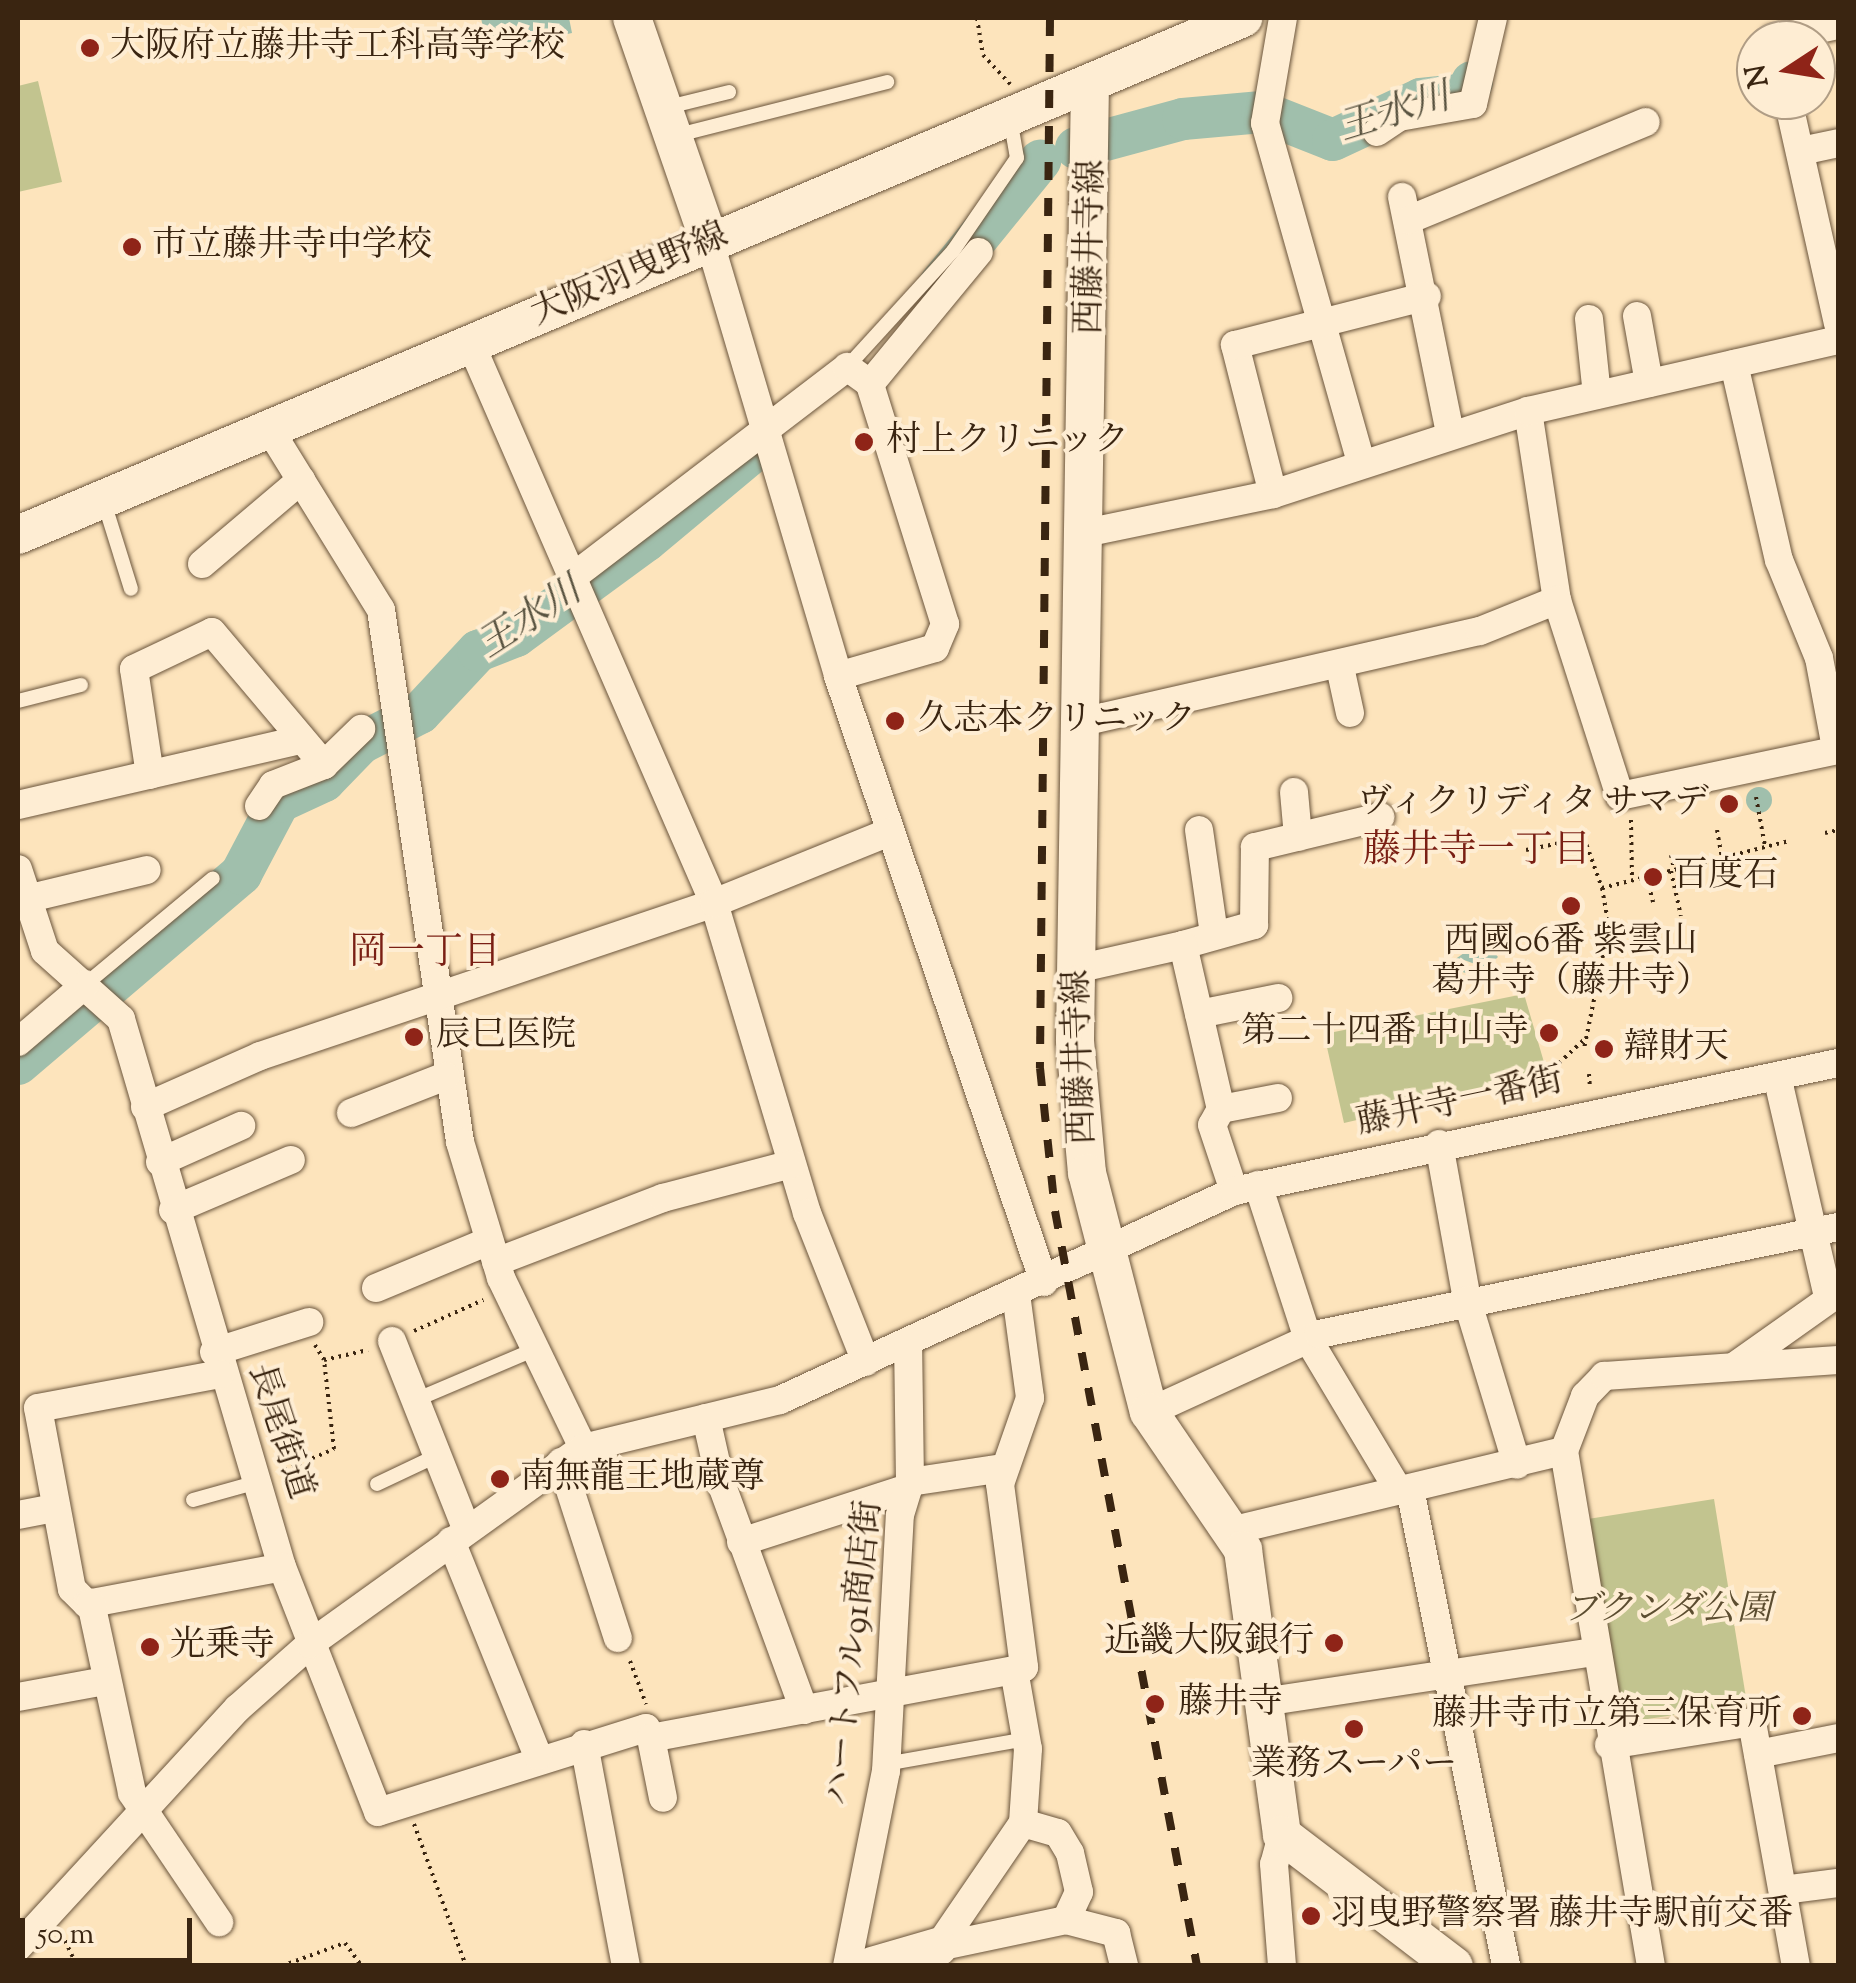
<!DOCTYPE html>
<html>
<head>
<meta charset="utf-8">
<style>
  body { margin:0 }
  #map { position:relative; width:1856px; height:1983px; overflow:hidden; background:#fde4bc; font-family:"Sorts Mill Goudy","Noto Serif JP",serif }
  div>[style] { position:absolute }
  [style*='--x'] { left:calc(var(--x)*1px); top:calc(var(--y)*1px); width:calc(var(--w)*1px); rotate:calc(var(--a)*1deg) }
  .green>* { inset:0; background:#c2c48f }
  .water>* { inset:0; background:#a0bfac }
  .round { border-radius:50% }
  .river>* { height:42px; margin:-21px; padding:0 21px; transform-origin:21px; border-radius:21px; background:#a0bfac }
  .path>* { height:4px; margin-top:-2px; transform-origin:0; background:repeating-linear-gradient(90deg,#3a2511 0 2.5px,transparent 0 7.5px) }
  .roads { filter:drop-shadow(0 0 2px #6b553c) drop-shadow(0 0 2px #6b553c) }
  .lane>* { height:14px; margin:-7px; padding:0 7px; transform-origin:7px; border-radius:7px; background:#feedd3 }
  .street>* { height:28px; margin:-14px; padding:0 14px; transform-origin:14px; border-radius:14px; background:#feedd3 }
  .secondary>* { height:38px; margin:-19px; padding:0 19px; transform-origin:19px; border-radius:19px; background:#feedd3 }
  .rail>* { height:8px; margin-top:-4px; transform-origin:0; background:repeating-linear-gradient(90deg,#3a2511 0 18px,transparent 0 36px) }
  .dots>* { width:28px; height:28px; translate:-50% -50%; box-sizing:border-box; border:5px solid #feedd3; border-radius:50% }
  span { translate:-50% -50%; white-space:nowrap; text-align:center; line-height:1.15; -webkit-text-stroke:8px #feedd3; paint-order:stroke }
  .poi-label { font-size:35px; color:#3a2511 }
  .left { translate:0 -50%; text-align:left }
  .right { translate:-100% -50%; text-align:right }
  .street-label { font-size:35px; color:#3a2511 }
  .park-label { font-size:35px; color:#5c4d30; font-style:italic }
  .water-label { font-size:38px; color:#595340; font-style:italic }
  .neighbourhood-label { font-size:38px; color:#7a1f14 }
  .frame { position:absolute; inset:0; border:20px solid #3a2511; pointer-events:none }
  .north { position:absolute; left:1736px; top:20px; width:100px; height:100px; box-sizing:border-box; background:#feedd3; border:2px solid #b09d85; border-radius:50%; rotate:258deg; font-size:28px; font-weight:700; line-height:40px; text-align:center; color:#3a2511 }
  .north::after { content:''; display:block; margin:auto; width:35px; height:45px; background:#8f2418; clip-path:polygon(50% 0,100% 100%,50% 72%,0 100%) }
  .scale { position:absolute; left:20px; top:1918px; width:172px; height:45px; box-sizing:border-box; border:5px solid #3a2511; border-top:0; padding-left:12px; font-size:30px; line-height:35px; white-space:nowrap; color:#3a2511; -webkit-text-stroke:8px #feedd3; paint-order:stroke }
</style>
</head>
<body>
<div id="map">
  <div class="green">
    <i style="clip-path:polygon(38px 81px,62px 182px,18px 192px,18px 86px)"></i>
    <i style="clip-path:polygon(1524px 994px,1548px 1076px,1344px 1123px,1324px 1034px)"></i>
    <i style="clip-path:polygon(1714px 1499px,1747px 1704px,1621px 1723px,1588px 1519px)"></i>
  </div>
  <div class="water">
    <i style="clip-path:polygon(481px 18px,569px 18px,572px 33px,488px 51px)"></i>
    <i class="round" style="left:1746px;top:787px;width:26px;height:26px"></i>
    <i style="clip-path:polygon(1464px 953px,1495px 953px,1498px 957px,1486px 968px,1464px 960px,1466px 973px,1444px 967px)"></i>
  </div>
  <div class="river">
    <i style="--x:1076;--y:148;--w:111;--a:-15.2"></i>
    <i style="--x:1183;--y:119;--w:79;--a:-5.1"></i>
    <i style="--x:1262;--y:112;--w:76;--a:21.5"></i>
    <i style="--x:1333;--y:140;--w:97;--a:-25"></i>
    <i style="--x:1421;--y:99;--w:46;--a:-6.2"></i>
    <i style="--x:1467;--y:94;--w:13;--a:-67"></i>
    <i style="--x:940;--y:284;--w:159;--a:-50.9"></i>
    <i style="--x:18;--y:1064;--w:293;--a:-40.4"></i>
    <i style="--x:241;--y:874;--w:81;--a:-62.2"></i>
    <i style="--x:279;--y:802;--w:50;--a:-25"></i>
    <i style="--x:324;--y:781;--w:53;--a:-45.8"></i>
    <i style="--x:361;--y:743;--w:66;--a:-27"></i>
    <i style="--x:420;--y:713;--w:85;--a:-46.9"></i>
    <i style="--x:478;--y:651;--w:41;--a:-21.5"></i>
    <i style="--x:516;--y:636;--w:161;--a:-36.2"></i>
    <i style="--x:646;--y:541;--w:151;--a:-39.9"></i>
  </div>
  <div class="path">
    <i style="--x:977;--y:18;--w:37;--a:81"></i>
    <i style="--x:983;--y:55;--w:40;--a:47"></i>
    <i style="--x:1756;--y:797;--w:50;--a:79.6"></i>
    <i style="--x:1631;--y:820;--w:60;--a:89"></i>
    <i style="--x:1717;--y:830;--w:27;--a:80"></i>
    <i style="--x:1825;--y:833;--w:13;--a:-13"></i>
    <i style="--x:1526;--y:850;--w:59;--a:-11.7"></i>
    <i style="--x:1584;--y:838;--w:53;--a:70.2"></i>
    <i style="--x:1602;--y:888;--w:39;--a:80"></i>
    <i style="--x:1609;--y:926;--w:126;--a:101.5"></i>
    <i style="--x:1671;--y:855;--w:14;--a:78"></i>
    <i style="--x:1671;--y:871;--w:46;--a:77.5"></i>
    <i style="--x:1647;--y:878;--w:25;--a:76"></i>
    <i style="--x:1602;--y:888;--w:193;--a:-14.1"></i>
    <i style="--x:1559;--y:1063;--w:37;--a:-43"></i>
    <i style="--x:1589;--y:1074;--w:15;--a:86"></i>
    <i style="--x:414;--y:1331;--w:76;--a:-24.2"></i>
    <i style="--x:315;--y:1345;--w:17;--a:59"></i>
    <i style="--x:324;--y:1360;--w:45;--a:-12.8"></i>
    <i style="--x:278;--y:1473;--w:61;--a:-23.2"></i>
    <i style="--x:334;--y:1449;--w:90;--a:-96.4"></i>
    <i style="--x:630;--y:1661;--w:46;--a:69.6"></i>
    <i style="--x:414;--y:1824;--w:151;--a:69.9"></i>
    <i style="--x:62;--y:1934;--w:35;--a:65"></i>
    <i style="--x:282;--y:1966;--w:67;--a:-20.1"></i>
    <i style="--x:345;--y:1943;--w:29;--a:54"></i>
  </div>
  <div class="roads">
    <div class="lane">
      <i style="--x:664;--y:108;--w:67;--a:-13.8"></i>
      <i style="--x:674;--y:136;--w:220;--a:-14.2"></i>
      <i style="--x:847;--y:367;--w:157;--a:-47.6"></i>
      <i style="--x:953;--y:251;--w:113;--a:-55.5"></i>
      <i style="--x:1017;--y:158;--w:39;--a:-100"></i>
      <i style="--x:103;--y:499;--w:94;--a:72.7"></i>
      <i style="--x:18;--y:701;--w:65;--a:-14.3"></i>
      <i style="--x:86;--y:984;--w:165;--a:-39.8"></i>
      <i style="--x:413;--y:1401;--w:128;--a:-23"></i>
      <i style="--x:377;--y:1484;--w:61;--a:-25.3"></i>
      <i style="--x:193;--y:1500;--w:67;--a:-15.5"></i>
      <i style="--x:886;--y:1764;--w:142;--a:-10.1"></i>
    </div>
    <div class="street">
      <i style="--x:1283;--y:18;--w:107;--a:99.7"></i>
      <i style="--x:1265;--y:123;--w:353;--a:74.2"></i>
      <i style="--x:1773;--y:39;--w:66;--a:-12.2"></i>
      <i style="--x:1788;--y:100;--w:229;--a:77.4"></i>
      <i style="--x:1377;--y:132;--w:27;--a:-34"></i>
      <i style="--x:1399;--y:117;--w:75;--a:-10"></i>
      <i style="--x:1473;--y:104;--w:88;--a:-76.9"></i>
      <i style="--x:1801;--y:151;--w:38;--a:-12"></i>
      <i style="--x:1402;--y:197;--w:241;--a:78.5"></i>
      <i style="--x:1408;--y:220;--w:257;--a:-22.4"></i>
      <i style="--x:710;--y:243;--w:452;--a:73.5"></i>
      <i style="--x:838;--y:676;--w:640;--a:71.23"></i>
      <i style="--x:1637;--y:316;--w:68;--a:79.8"></i>
      <i style="--x:1589;--y:319;--w:76;--a:84"></i>
      <i style="--x:470;--y:342;--w:612;--a:66.49"></i>
      <i style="--x:714;--y:903;--w:324;--a:73.3"></i>
      <i style="--x:807;--y:1213;--w:160;--a:68.4"></i>
      <i style="--x:1734;--y:364;--w:201;--a:77.1"></i>
      <i style="--x:1779;--y:560;--w:106;--a:67.8"></i>
      <i style="--x:1819;--y:658;--w:92;--a:79.3"></i>
      <i style="--x:1528;--y:411;--w:191;--a:81.3"></i>
      <i style="--x:270;--y:430;--w:211;--a:58.3"></i>
      <i style="--x:381;--y:610;--w:538;--a:81.55"></i>
      <i style="--x:460;--y:1142;--w:142;--a:73.2"></i>
      <i style="--x:501;--y:1278;--w:189;--a:64.2"></i>
      <i style="--x:1273;--y:494;--w:154;--a:-104.3"></i>
      <i style="--x:1235;--y:345;--w:198;--a:-14.3"></i>
      <i style="--x:1085;--y:533;--w:192;--a:-11.7"></i>
      <i style="--x:1273;--y:494;--w:268;--a:-18"></i>
      <i style="--x:1528;--y:411;--w:318;--a:-12.9"></i>
      <i style="--x:202;--y:564;--w:130;--a:-40.3"></i>
      <i style="--x:574;--y:576;--w:344;--a:-37.4"></i>
      <i style="--x:847;--y:367;--w:29;--a:36"></i>
      <i style="--x:1340;--y:667;--w:47;--a:77.7"></i>
      <i style="--x:838;--y:676;--w:101;--a:-16.1"></i>
      <i style="--x:935;--y:648;--w:26;--a:-67"></i>
      <i style="--x:945;--y:624;--w:251;--a:-107.4"></i>
      <i style="--x:870;--y:384;--w:171;--a:-50.5"></i>
      <i style="--x:1082;--y:722;--w:408;--a:-12.9"></i>
      <i style="--x:1480;--y:631;--w:83;--a:-21.9"></i>
      <i style="--x:1557;--y:600;--w:206;--a:72.2"></i>
      <i style="--x:1620;--y:796;--w:223;--a:-11.9"></i>
      <i style="--x:150;--y:775;--w:107;--a:-98.6"></i>
      <i style="--x:134;--y:669;--w:86;--a:-25.4"></i>
      <i style="--x:212;--y:632;--w:174;--a:49.9"></i>
      <i style="--x:1294;--y:792;--w:45;--a:84.9"></i>
      <i style="--x:18;--y:805;--w:289;--a:-13"></i>
      <i style="--x:259;--y:806;--w:25;--a:-56"></i>
      <i style="--x:273;--y:785;--w:55;--a:-21.4"></i>
      <i style="--x:324;--y:765;--w:52;--a:-44.2"></i>
      <i style="--x:1199;--y:830;--w:105;--a:81.8"></i>
      <i style="--x:18;--y:869;--w:86;--a:71.8"></i>
      <i style="--x:45;--y:951;--w:102;--a:41.8"></i>
      <i style="--x:121;--y:1019;--w:571;--a:73.63"></i>
      <i style="--x:282;--y:1567;--w:263;--a:68.6"></i>
      <i style="--x:378;--y:1812;--w:281;--a:-17.4"></i>
      <i style="--x:646;--y:1728;--w:11;--a:63"></i>
      <i style="--x:651;--y:1738;--w:369;--a:-10.6"></i>
      <i style="--x:26;--y:899;--w:124;--a:-13.5"></i>
      <i style="--x:1183;--y:945;--w:74;--a:-15.7"></i>
      <i style="--x:1254;--y:925;--w:78;--a:-89.3"></i>
      <i style="--x:1255;--y:847;--w:129;--a:-13.5"></i>
      <i style="--x:1076;--y:969;--w:110;--a:-12.6"></i>
      <i style="--x:1183;--y:945;--w:168;--a:77"></i>
      <i style="--x:1221;--y:1109;--w:18;--a:119"></i>
      <i style="--x:1212;--y:1125;--w:70;--a:71.6"></i>
      <i style="--x:1199;--y:1014;--w:81;--a:-11.4"></i>
      <i style="--x:18;--y:1042;--w:89;--a:-40.5"></i>
      <i style="--x:1777;--y:1076;--w:227;--a:77"></i>
      <i style="--x:145;--y:1107;--w:126;--a:-23.9"></i>
      <i style="--x:260;--y:1056;--w:479;--a:-18.6"></i>
      <i style="--x:714;--y:903;--w:190;--a:-22"></i>
      <i style="--x:1221;--y:1109;--w:58;--a:-10.9"></i>
      <i style="--x:351;--y:1113;--w:102;--a:-21.3"></i>
      <i style="--x:1439;--y:1144;--w:158;--a:79.8"></i>
      <i style="--x:1467;--y:1300;--w:172;--a:73.1"></i>
      <i style="--x:160;--y:1162;--w:89;--a:-24"></i>
      <i style="--x:1258;--y:1185;--w:162;--a:72"></i>
      <i style="--x:1308;--y:1339;--w:177;--a:59.1"></i>
      <i style="--x:173;--y:1210;--w:128;--a:-23"></i>
      <i style="--x:496;--y:1262;--w:179;--a:-21"></i>
      <i style="--x:663;--y:1198;--w:133;--a:-14.8"></i>
      <i style="--x:376;--y:1288;--w:122;--a:-22.6"></i>
      <i style="--x:1016;--y:1294;--w:105;--a:82.3"></i>
      <i style="--x:1030;--y:1398;--w:91;--a:109.2"></i>
      <i style="--x:1000;--y:1484;--w:185;--a:82.5"></i>
      <i style="--x:1024;--y:1667;--w:10;--a:163"></i>
      <i style="--x:1014;--y:1670;--w:80;--a:80"></i>
      <i style="--x:1028;--y:1749;--w:74;--a:93.9"></i>
      <i style="--x:392;--y:1341;--w:203;--a:68.4"></i>
      <i style="--x:214;--y:1352;--w:100;--a:-17.5"></i>
      <i style="--x:1735;--y:1366;--w:126;--a:-35.3"></i>
      <i style="--x:220;--y:1374;--w:185;--a:169.4"></i>
      <i style="--x:38;--y:1408;--w:184;--a:79.4"></i>
      <i style="--x:72;--y:1589;--w:21;--a:45"></i>
      <i style="--x:87;--y:1604;--w:198;--a:-10.7"></i>
      <i style="--x:1149;--y:1412;--w:187;--a:-24.6"></i>
      <i style="--x:1319;--y:1334;--w:530;--a:-11.65"></i>
      <i style="--x:706;--y:1418;--w:64;--a:77.3"></i>
      <i style="--x:720;--y:1480;--w:245;--a:69.9"></i>
      <i style="--x:561;--y:1462;--w:185;--a:72.1"></i>
      <i style="--x:910;--y:1482;--w:95;--a:-8.5"></i>
      <i style="--x:1410;--y:1489;--w:487;--a:78.6"></i>
      <i style="--x:18;--y:1515;--w:37;--a:-11"></i>
      <i style="--x:1234;--y:1530;--w:339;--a:-13.5"></i>
      <i style="--x:451;--y:1541;--w:232;--a:68"></i>
      <i style="--x:741;--y:1542;--w:176;--a:-17.9"></i>
      <i style="--x:91;--y:1603;--w:194;--a:77.8"></i>
      <i style="--x:132;--y:1793;--w:156;--a:56"></i>
      <i style="--x:18;--y:1697;--w:87;--a:-10.5"></i>
      <i style="--x:1263;--y:1702;--w:333;--a:-8.6"></i>
      <i style="--x:651;--y:1738;--w:61;--a:78.7"></i>
      <i style="--x:584;--y:1744;--w:226;--a:79.3"></i>
      <i style="--x:1609;--y:1745;--w:145;--a:-9.1"></i>
      <i style="--x:1752;--y:1722;--w:248;--a:79.8"></i>
      <i style="--x:1758;--y:1754;--w:82;--a:-11.3"></i>
      <i style="--x:1023;--y:1823;--w:36;--a:16"></i>
      <i style="--x:1058;--y:1833;--w:23;--a:59"></i>
      <i style="--x:1070;--y:1853;--w:40;--a:77"></i>
      <i style="--x:1079;--y:1892;--w:31;--a:115"></i>
      <i style="--x:1066;--y:1920;--w:131;--a:168.1"></i>
      <i style="--x:938;--y:1947;--w:150;--a:-55.6"></i>
      <i style="--x:1282;--y:1835;--w:30;--a:105"></i>
      <i style="--x:1274;--y:1864;--w:102;--a:85.5"></i>
      <i style="--x:1783;--y:1890;--w:55;--a:-7.3"></i>
      <i style="--x:1066;--y:1920;--w:52;--a:14.6"></i>
      <i style="--x:1116;--y:1933;--w:34;--a:76"></i>
      <i style="--x:18;--y:1947;--w:325;--a:-47.4"></i>
      <i style="--x:238;--y:1708;--w:96;--a:-41.6"></i>
      <i style="--x:310;--y:1644;--w:336;--a:-35.7"></i>
      <i style="--x:583;--y:1448;--w:203;--a:-13.7"></i>
      <i style="--x:780;--y:1400;--w:500;--a:-24.7"></i>
      <i style="--x:1234;--y:1191;--w:617;--a:-11.97"></i>
      <i style="--x:847;--y:1966;--w:199;--a:-78.7"></i>
      <i style="--x:886;--y:1771;--w:256;--a:-86.9"></i>
      <i style="--x:900;--y:1515;--w:34;--a:-73"></i>
      <i style="--x:910;--y:1482;--w:136;--a:-90.8"></i>
      <i style="--x:1651;--y:1966;--w:522;--a:-99.59"></i>
      <i style="--x:1564;--y:1451;--w:59;--a:-69.1"></i>
      <i style="--x:1585;--y:1396;--w:28;--a:-46"></i>
      <i style="--x:1604;--y:1376;--w:235;--a:-3.9"></i>
    </div>
    <div class="secondary">
      <i style="--x:632;--y:18;--w:238;--a:70.9"></i>
      <i style="--x:1090;--y:83;--w:958;--a:90.9"></i>
      <i style="--x:1075;--y:1041;--w:133;--a:84.8"></i>
      <i style="--x:1087;--y:1173;--w:247;--a:75.5"></i>
      <i style="--x:1149;--y:1412;--w:167;--a:55.7"></i>
      <i style="--x:1243;--y:1550;--w:288;--a:82.2"></i>
      <i style="--x:1282;--y:1835;--w:216;--a:37.3"></i>
      <i style="--x:18;--y:535;--w:1330;--a:-22.88"></i>
      <i style="--x:872;--y:1966;--w:69;--a:-16.1"></i>
    </div>
  </div>
  <div class="rail">
    <i style="--x:1050;--y:18;--w:1050;--a:90.55"></i>
    <i style="--x:1040;--y:1068;--w:144;--a:84"></i>
    <i style="--x:1055;--y:1211;--w:768;--a:79.35"></i>
  </div>
  <div class="dots">
    <i style="left:90px;top:48px;background:#8f2418"></i>
    <i style="left:132px;top:247px;background:#8f2418"></i>
    <i style="left:864px;top:442px;background:#8f2418"></i>
    <i style="left:895px;top:721px;background:#8f2418"></i>
    <i style="left:1729px;top:804px;background:#8f2418"></i>
    <i style="left:1653px;top:877px;background:#8f2418"></i>
    <i style="left:1571px;top:906px;background:#8f2418"></i>
    <i style="left:1549px;top:1033px;background:#8f2418"></i>
    <i style="left:414px;top:1037px;background:#8f2418"></i>
    <i style="left:1604px;top:1049px;background:#8f2418"></i>
    <i style="left:500px;top:1479px;background:#8f2418"></i>
    <i style="left:1334px;top:1643px;background:#8f2418"></i>
    <i style="left:150px;top:1647px;background:#8f2418"></i>
    <i style="left:1155px;top:1704px;background:#8f2418"></i>
    <i style="left:1802px;top:1716px;background:#8f2418"></i>
    <i style="left:1354px;top:1729px;background:#8f2418"></i>
    <i style="left:1311px;top:1916px;background:#8f2418"></i>
  </div>
  <div class="poi-label">
    <span class="left" style="left:110px;top:48px">大阪府立藤井寺工科高等学校</span>
    <span class="left" style="left:152px;top:247px">市立藤井寺中学校</span>
    <span class="left" style="left:886px;top:442px">村上クリニック</span>
    <span class="left" style="left:918px;top:721px">久志本クリニック</span>
    <span class="right" style="left:1709px;top:804px">ヴィクリディタ サマデ</span>
    <span class="left" style="left:1673px;top:877px">百度石</span>
    <span style="left:1571px;top:963px">西國06番 紫雲山<br>葛井寺（藤井寺）</span>
    <span class="right" style="left:1529px;top:1033px">第二十四番 中山寺</span>
    <span class="left" style="left:436px;top:1037px">辰巳医院</span>
    <span class="left" style="left:1624px;top:1049px">辯財天</span>
    <span class="left" style="left:520px;top:1479px">南無龍王地蔵尊</span>
    <span class="right" style="left:1314px;top:1643px">近畿大阪銀行</span>
    <span class="left" style="left:170px;top:1647px">光乗寺</span>
    <span class="left" style="left:1178px;top:1704px">藤井寺</span>
    <span class="right" style="left:1782px;top:1716px">藤井寺市立第三保育所</span>
    <span style="left:1354px;top:1766px">業務スーパー</span>
    <span class="left" style="left:1331px;top:1916px">羽曳野警察署 藤井寺駅前交番</span>
  </div>
  <div class="street-label">
    <span style="left:1092px;top:247px;rotate:-89deg">西藤井寺線</span>
    <span style="left:630px;top:276px;rotate:-23deg">大阪羽曳野線</span>
    <span style="left:1081px;top:1057px;rotate:-92deg">西藤井寺線</span>
    <span style="left:1460px;top:1103px;rotate:-12deg">藤井寺一番街</span>
    <span style="left:279px;top:1432px;rotate:72deg">長尾街道</span>
    <span style="left:855px;top:1653px;rotate:-84deg">ハートフル91商店街</span>
  </div>
  <div class="park-label">
    <span style="left:1668px;top:1611px">ブクンダ公園</span>
  </div>
  <div class="water-label">
    <span style="left:1395px;top:115px;rotate:-17deg">王水川</span>
    <span style="left:531px;top:620px;rotate:-33deg">王水川</span>
  </div>
  <div class="neighbourhood-label">
    <span style="left:1477px;top:853px">藤井寺一丁目</span>
    <span style="left:425px;top:955px">岡一丁目</span>
  </div>
  <div class="frame"></div>
  <div class="north">N</div>
  <div class="scale">50 m</div>
</div>
</body>
</html>
